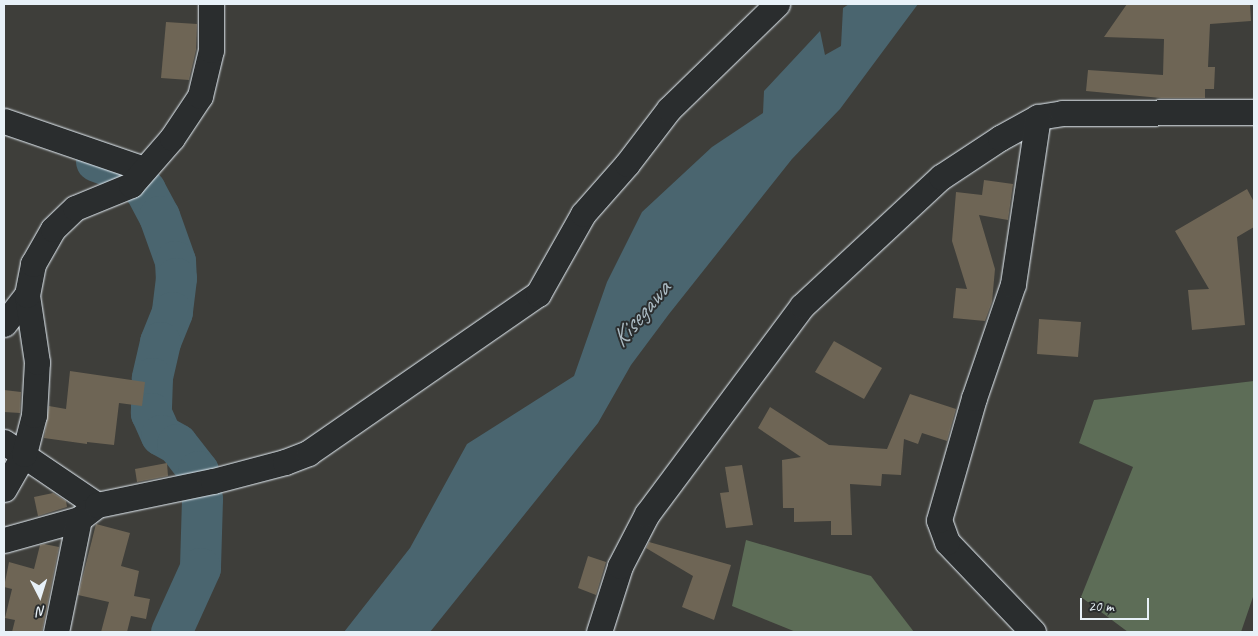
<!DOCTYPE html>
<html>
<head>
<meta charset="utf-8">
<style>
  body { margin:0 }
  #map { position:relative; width:1258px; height:636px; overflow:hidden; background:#3e3e3a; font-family:Caveat,sans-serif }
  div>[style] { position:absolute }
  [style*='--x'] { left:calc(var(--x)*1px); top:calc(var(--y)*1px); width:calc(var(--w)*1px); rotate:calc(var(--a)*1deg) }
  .green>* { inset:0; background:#5d6d57 }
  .water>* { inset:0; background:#4a656f }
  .river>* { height:41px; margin:-20.5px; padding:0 20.5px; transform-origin:20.5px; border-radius:20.5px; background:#4a656f }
  .building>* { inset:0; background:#6e6555 }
  .roads { filter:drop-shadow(0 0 1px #e8f1f8) drop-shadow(0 0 1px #e8f1f8) }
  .minor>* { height:25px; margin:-12.5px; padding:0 12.5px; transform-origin:12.5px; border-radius:12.5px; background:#2a2d2e }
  span { translate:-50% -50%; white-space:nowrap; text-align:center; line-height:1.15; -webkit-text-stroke:4px #2a2d2e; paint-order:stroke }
  .water-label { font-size:25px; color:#a9b9c1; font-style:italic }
  .frame { position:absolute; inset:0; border:5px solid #e8f1f8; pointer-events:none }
  .north { position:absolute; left:15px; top:571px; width:50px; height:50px; -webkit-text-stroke:4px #2a2d2e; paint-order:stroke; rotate:175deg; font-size:14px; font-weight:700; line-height:20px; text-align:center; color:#e8f1f8 }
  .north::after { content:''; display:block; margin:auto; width:18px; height:22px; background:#e8f1f8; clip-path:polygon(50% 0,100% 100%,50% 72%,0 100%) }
  .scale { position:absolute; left:1080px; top:598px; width:69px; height:22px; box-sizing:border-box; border:2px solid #e8f1f8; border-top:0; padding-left:6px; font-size:15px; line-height:18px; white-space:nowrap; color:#e8f1f8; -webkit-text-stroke:4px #2a2d2e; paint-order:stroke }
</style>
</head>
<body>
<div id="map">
  <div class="green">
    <i style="clip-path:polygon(1254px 381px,1254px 594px,1241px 632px,1128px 632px,1081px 597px,1133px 467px,1079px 443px,1094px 400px)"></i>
    <i style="clip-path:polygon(746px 540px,871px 576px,914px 632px,796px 632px,732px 606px)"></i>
  </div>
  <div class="water">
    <i style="clip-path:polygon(849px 4px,918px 4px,840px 109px,792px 159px,669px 314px,631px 365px,598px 423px,430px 632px,344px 632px,410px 548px,467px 444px,574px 376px,607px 282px,642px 212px,712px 147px,763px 113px,764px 91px,820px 31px,825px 55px,841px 46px,843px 8px)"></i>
  </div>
  <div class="river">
    <i style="--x:96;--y:161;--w:32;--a:20"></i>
    <i style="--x:126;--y:172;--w:26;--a:43"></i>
    <i style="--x:145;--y:190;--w:30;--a:62"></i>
    <i style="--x:159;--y:216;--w:48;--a:70.4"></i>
    <i style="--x:175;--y:261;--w:17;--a:87"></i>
    <i style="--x:176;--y:278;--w:34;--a:97"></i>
    <i style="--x:172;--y:312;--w:32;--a:112"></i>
    <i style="--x:160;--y:342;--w:37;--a:103"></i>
    <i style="--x:152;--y:378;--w:35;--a:92"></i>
    <i style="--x:151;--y:413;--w:24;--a:66"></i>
    <i style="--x:161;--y:435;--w:18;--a:29"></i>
    <i style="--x:177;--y:444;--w:34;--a:52"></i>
    <i style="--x:198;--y:471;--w:28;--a:82"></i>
    <i style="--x:202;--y:499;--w:69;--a:91.7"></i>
    <i style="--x:200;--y:568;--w:70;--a:114.4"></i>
  </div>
  <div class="building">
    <i style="clip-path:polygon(1127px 4px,1250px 4px,1251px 21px,1210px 24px,1208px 67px,1215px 67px,1214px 89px,1205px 89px,1205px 98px,1161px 98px,1086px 91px,1088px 70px,1163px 75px,1164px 39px,1104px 37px)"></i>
    <i style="clip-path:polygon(166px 22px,197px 24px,196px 50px,189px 80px,161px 78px)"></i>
    <i style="clip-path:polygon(984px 180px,1013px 184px,1008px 220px,979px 215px,995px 269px,992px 302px,985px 321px,953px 318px,956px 288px,967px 289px,952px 241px,956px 192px,982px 195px)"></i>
    <i style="clip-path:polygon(1247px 189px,1254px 202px,1254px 227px,1237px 237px,1245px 325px,1192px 330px,1188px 290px,1209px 289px,1175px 231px)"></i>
    <i style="clip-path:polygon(1039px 319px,1081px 322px,1078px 357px,1037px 354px)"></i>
    <i style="clip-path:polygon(834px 341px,882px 368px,864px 399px,815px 372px)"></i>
    <i style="clip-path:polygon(70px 371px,145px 382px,142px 406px,119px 403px,114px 445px,87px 442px,87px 444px,44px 438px,49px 406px,66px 409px)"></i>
    <i style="clip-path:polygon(4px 390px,21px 392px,20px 413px,4px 412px)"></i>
    <i style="clip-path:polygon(910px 394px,956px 409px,947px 441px,922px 433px,918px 444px,904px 439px,901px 475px,882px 474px,881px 486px,850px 484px,852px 535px,831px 535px,831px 521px,794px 522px,794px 508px,783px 508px,782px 460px,801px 457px,758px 428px,770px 407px,829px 445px,887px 449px)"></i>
    <i style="clip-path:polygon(167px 463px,168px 476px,137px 482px,135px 469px)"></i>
    <i style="clip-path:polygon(742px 465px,753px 525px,726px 528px,720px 493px,729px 492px,725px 467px)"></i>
    <i style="clip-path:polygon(53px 493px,66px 501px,67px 507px,38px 516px,34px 497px)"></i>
    <i style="clip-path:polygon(96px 524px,130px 533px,121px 566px,139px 571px,134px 596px,150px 599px,146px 619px,131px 616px,127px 632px,101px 632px,109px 602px,78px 595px)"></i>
    <i style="clip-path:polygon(649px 542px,731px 565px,714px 620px,682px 607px,693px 576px,646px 548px)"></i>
    <i style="clip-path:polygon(44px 544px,59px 547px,42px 632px,12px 632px,15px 620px,5px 618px,12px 589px,4px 587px,9px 562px,34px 569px,40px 545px)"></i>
    <i style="clip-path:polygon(588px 556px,606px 562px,596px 595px,578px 588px)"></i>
  </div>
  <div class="roads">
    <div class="minor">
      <i style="--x:4;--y:121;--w:148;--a:18.9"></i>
      <i style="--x:4;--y:324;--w:37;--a:-52"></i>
      <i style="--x:4;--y:442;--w:112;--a:34.1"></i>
      <i style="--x:4;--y:489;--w:40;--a:-60.3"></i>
      <i style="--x:24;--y:454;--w:40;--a:-75.6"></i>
      <i style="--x:34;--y:415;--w:53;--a:-86.8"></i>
      <i style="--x:37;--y:362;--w:68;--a:-98.5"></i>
      <i style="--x:27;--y:295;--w:32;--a:-79"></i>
      <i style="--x:33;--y:264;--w:40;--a:-60.3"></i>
      <i style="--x:53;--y:229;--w:30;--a:-44"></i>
      <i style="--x:75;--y:208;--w:61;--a:-22.3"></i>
      <i style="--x:131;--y:185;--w:62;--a:-48.9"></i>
      <i style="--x:172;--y:138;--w:50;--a:-56.3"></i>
      <i style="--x:200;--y:96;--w:47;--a:-76.6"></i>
      <i style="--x:211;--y:50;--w:46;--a:-90"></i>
      <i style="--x:4;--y:540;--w:78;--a:-15.6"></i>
      <i style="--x:79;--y:519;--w:23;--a:-38"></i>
      <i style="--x:97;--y:505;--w:118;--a:-11.7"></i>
      <i style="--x:213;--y:481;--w:74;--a:-14.8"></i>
      <i style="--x:285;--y:462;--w:25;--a:-21"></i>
      <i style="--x:308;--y:453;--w:280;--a:-34.7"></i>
      <i style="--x:538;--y:294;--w:92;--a:-60.6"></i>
      <i style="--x:583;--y:214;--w:67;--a:-48.7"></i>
      <i style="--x:627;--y:164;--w:69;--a:-52.6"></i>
      <i style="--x:669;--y:109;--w:151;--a:-44.2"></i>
      <i style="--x:56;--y:632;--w:115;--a:-78.5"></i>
      <i style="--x:599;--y:632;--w:69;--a:-72.3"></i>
      <i style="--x:620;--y:566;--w:59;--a:-62.6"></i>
      <i style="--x:647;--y:514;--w:259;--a:-53.3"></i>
      <i style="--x:802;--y:306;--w:190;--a:-42.9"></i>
      <i style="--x:941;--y:177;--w:71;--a:-33.5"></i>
      <i style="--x:1000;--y:138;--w:43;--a:-28.9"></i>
      <i style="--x:1038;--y:117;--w:24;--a:-9"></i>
      <i style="--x:1062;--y:113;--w:192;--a:-0.3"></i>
      <i style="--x:1033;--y:632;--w:124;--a:-133.7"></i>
      <i style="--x:947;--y:542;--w:23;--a:-110"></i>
      <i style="--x:939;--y:520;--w:127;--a:-74"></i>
      <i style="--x:974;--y:398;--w:120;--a:-71.1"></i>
      <i style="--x:1013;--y:284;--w:169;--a:-81.5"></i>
    </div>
  </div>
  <div class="water-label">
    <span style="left:641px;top:314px;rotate:-50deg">Kisegawa</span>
  </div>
  <div class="frame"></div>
  <div class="north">N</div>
  <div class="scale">20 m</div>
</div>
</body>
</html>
